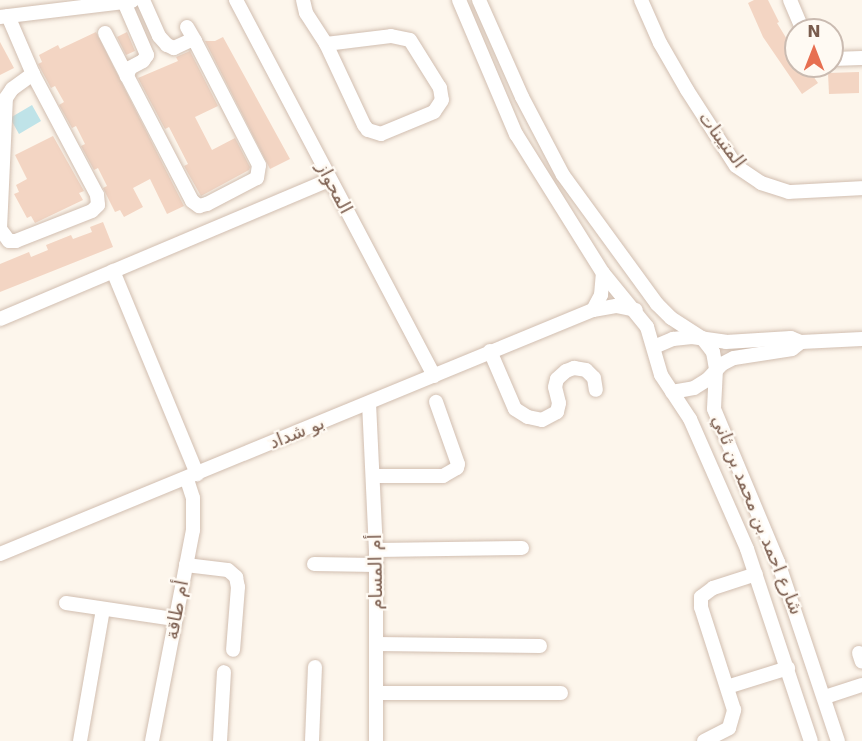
<!DOCTYPE html>
<html>
<head>
<meta charset="utf-8">
<style>
  body { margin:0 }
  #map { position:relative; width:862px; height:741px; overflow:hidden; background:#fdf6ec; font-family:"DejaVu Sans",Cairo,sans-serif }
  div>[style] { position:absolute }
  [style*='--x'] { left:calc(var(--x)*1px); top:calc(var(--y)*1px); width:calc(var(--w)*1px); rotate:calc(var(--a)*1deg) }
  .water>* { inset:0; background:#bfe3e8 }
  .building>* { inset:0; background:#f3d5c3 }
  .roads { filter:drop-shadow(0 0 2px #d1beb0) drop-shadow(0 0 2px #d1beb0) }
  .minor>* { height:14px; margin:-7px; padding:0 7px; transform-origin:7px; border-radius:7px; background:#fff }
  span { translate:-50% -50%; white-space:nowrap; text-align:center; line-height:1.15; -webkit-text-stroke:4.5px #fffaf3; paint-order:stroke }
  .street-label { font-size:18px; color:#7a5c4d }
  .north { position:absolute; left:784px; top:18px; width:60px; height:60px; box-sizing:border-box; background:#fffaf3; border:2px solid #cabbb1; border-radius:50%; rotate:0deg; font-size:16px; font-weight:700; line-height:24px; text-align:center; color:#7a5c4d }
  .north::after { content:''; display:block; margin:auto; width:21px; height:27px; background:#e76f51; clip-path:polygon(50% 0,100% 100%,50% 72%,0 100%) }
</style>
</head>
<body>
<div id="map">
  <div class="water">
    <i style="clip-path:polygon(32px 105px,41px 121px,19px 134px,10px 118px)"></i>
  </div>
  <div class="building">
    <i style="clip-path:polygon(754px 0,768px 0,779px 22px,777px 23px,796px 54px,796px 66px,806px 66px,818px 83px,802px 94px,763px 37px,748px 3px)"></i>
    <i style="clip-path:polygon(96px 32px,184px 206px,167px 214px,150px 179px,133px 188px,143px 207px,124px 217px,120px 210px,115px 212px,103px 188px,107px 186px,98px 168px,94px 170px,81px 146px,85px 144px,76px 126px,72px 128px,59px 105px,64px 102px,55px 86px,51px 88px,38px 64px,42px 62px,39px 55px,58px 45px,60px 49px)"></i>
    <i style="clip-path:polygon(127px 32px,135px 51px,126px 55px,117px 37px)"></i>
    <i style="clip-path:polygon(223px 37px,290px 159px,270px 169px,205px 41px,215px 41px)"></i>
    <i style="clip-path:polygon(0 42px,14px 68px,0 75px)"></i>
    <i style="clip-path:polygon(190px 51px,218px 106px,195px 117px,212px 150px,235px 138px,250px 167px,249px 170px,201px 196px,184px 166px,188px 164px,169px 127px,165px 129px,138px 78px,178px 61px,176px 57px)"></i>
    <i style="clip-path:polygon(859px 72px,859px 93px,829px 94px,828px 73px)"></i>
    <i style="clip-path:polygon(53px 136px,84px 191px,79px 193px,83px 200px,35px 223px,31px 216px,27px 218px,14px 194px,19px 192px,16px 185px,27px 179px,15px 155px)"></i>
    <i style="clip-path:polygon(103px 222px,113px 247px,0 292px,0 264px,29px 252px,31px 257px,48px 250px,46px 245px,71px 235px,73px 239px,92px 232px,90px 227px)"></i>
  </div>
  <div class="roads">
    <div class="minor">
      <i style="--x:236;--y:0;--w:425;--a:62.2"></i>
      <i style="--x:303;--y:0;--w:13;--a:77"></i>
      <i style="--x:306;--y:13;--w:37;--a:57"></i>
      <i style="--x:459;--y:0;--w:146;--a:67"></i>
      <i style="--x:516;--y:134;--w:164;--a:58"></i>
      <i style="--x:603;--y:273;--w:70;--a:50.8"></i>
      <i style="--x:647;--y:327;--w:50;--a:73.7"></i>
      <i style="--x:661;--y:375;--w:53;--a:56.6"></i>
      <i style="--x:690;--y:419;--w:142;--a:66.3"></i>
      <i style="--x:747;--y:549;--w:202;--a:71.6"></i>
      <i style="--x:479;--y:0;--w:106;--a:66.1"></i>
      <i style="--x:522;--y:97;--w:88;--a:62.3"></i>
      <i style="--x:563;--y:175;--w:160;--a:53.9"></i>
      <i style="--x:657;--y:304;--w:20;--a:45"></i>
      <i style="--x:671;--y:318;--w:37;--a:33"></i>
      <i style="--x:702;--y:338;--w:18;--a:52"></i>
      <i style="--x:713;--y:352;--w:17;--a:80"></i>
      <i style="--x:716;--y:369;--w:40;--a:92.9"></i>
      <i style="--x:714;--y:409;--w:166;--a:67.3"></i>
      <i style="--x:778;--y:562;--w:189;--a:71.5"></i>
      <i style="--x:641;--y:0;--w:47;--a:66.2"></i>
      <i style="--x:660;--y:43;--w:54;--a:60.1"></i>
      <i style="--x:687;--y:90;--w:90;--a:57.2"></i>
      <i style="--x:736;--y:166;--w:30;--a:34"></i>
      <i style="--x:761;--y:183;--w:29;--a:18"></i>
      <i style="--x:789;--y:192;--w:73;--a:-3.1"></i>
      <i style="--x:790;--y:0;--w:33;--a:67"></i>
      <i style="--x:124;--y:2;--w:58;--a:66.5"></i>
      <i style="--x:147;--y:55;--w:7;--a:124"></i>
      <i style="--x:143;--y:61;--w:15;--a:152"></i>
      <i style="--x:130;--y:68;--w:9;--a:111"></i>
      <i style="--x:127;--y:76;--w:141;--a:62.5"></i>
      <i style="--x:192;--y:201;--w:9;--a:36"></i>
      <i style="--x:199;--y:206;--w:8;--a:-14"></i>
      <i style="--x:207;--y:204;--w:56;--a:-27.5"></i>
      <i style="--x:257;--y:178;--w:13;--a:-81"></i>
      <i style="--x:259;--y:165;--w:140;--a:-117.3"></i>
      <i style="--x:195;--y:41;--w:6;--a:180"></i>
      <i style="--x:189;--y:41;--w:17;--a:155"></i>
      <i style="--x:174;--y:48;--w:8;--a:-157"></i>
      <i style="--x:167;--y:45;--w:12;--a:-132"></i>
      <i style="--x:159;--y:36;--w:39;--a:-114"></i>
      <i style="--x:8;--y:16;--w:63;--a:66.7"></i>
      <i style="--x:33;--y:74;--w:137;--a:62.1"></i>
      <i style="--x:97;--y:195;--w:10;--a:84"></i>
      <i style="--x:98;--y:205;--w:8;--a:135"></i>
      <i style="--x:92;--y:211;--w:82;--a:158.5"></i>
      <i style="--x:16;--y:241;--w:7;--a:180"></i>
      <i style="--x:9;--y:241;--w:15;--a:-127"></i>
      <i style="--x:0;--y:229;--w:131;--a:-87.4"></i>
      <i style="--x:6;--y:98;--w:11;--a:-56"></i>
      <i style="--x:12;--y:89;--w:26;--a:-36"></i>
      <i style="--x:0;--y:17;--w:133;--a:-6.9"></i>
      <i style="--x:187;--y:27;--w:16;--a:60"></i>
      <i style="--x:105;--y:33;--w:48;--a:62.9"></i>
      <i style="--x:391;--y:36;--w:19;--a:12"></i>
      <i style="--x:410;--y:40;--w:57;--a:58"></i>
      <i style="--x:440;--y:88;--w:12;--a:81"></i>
      <i style="--x:442;--y:100;--w:14;--a:124"></i>
      <i style="--x:434;--y:112;--w:57;--a:157.5"></i>
      <i style="--x:381;--y:134;--w:14;--a:-163"></i>
      <i style="--x:368;--y:130;--w:6;--a:-129"></i>
      <i style="--x:364;--y:125;--w:89;--a:-115.1"></i>
      <i style="--x:326;--y:44;--w:65;--a:-7"></i>
      <i style="--x:832;--y:59;--w:30;--a:-2"></i>
      <i style="--x:113;--y:271;--w:220;--a:67.5"></i>
      <i style="--x:593;--y:310;--w:17;--a:-62"></i>
      <i style="--x:601;--y:295;--w:22;--a:-85"></i>
      <i style="--x:0;--y:319;--w:357;--a:-22.9"></i>
      <i style="--x:654;--y:347;--w:21;--a:-23"></i>
      <i style="--x:673;--y:339;--w:19;--a:-6"></i>
      <i style="--x:692;--y:337;--w:34;--a:8"></i>
      <i style="--x:726;--y:342;--w:65;--a:-3.5"></i>
      <i style="--x:791;--y:338;--w:11;--a:22"></i>
      <i style="--x:801;--y:342;--w:61;--a:-2.8"></i>
      <i style="--x:490;--y:351;--w:63;--a:66.7"></i>
      <i style="--x:515;--y:409;--w:15;--a:32"></i>
      <i style="--x:528;--y:417;--w:14;--a:12"></i>
      <i style="--x:542;--y:420;--w:17;--a:-28"></i>
      <i style="--x:557;--y:412;--w:9;--a:-77"></i>
      <i style="--x:559;--y:403;--w:16;--a:-104"></i>
      <i style="--x:555;--y:387;--w:8;--a:-76"></i>
      <i style="--x:557;--y:379;--w:12;--a:-42"></i>
      <i style="--x:566;--y:371;--w:9;--a:-21"></i>
      <i style="--x:574;--y:368;--w:12;--a:9"></i>
      <i style="--x:586;--y:370;--w:11;--a:45"></i>
      <i style="--x:594;--y:378;--w:12;--a:81"></i>
      <i style="--x:672;--y:392;--w:22;--a:-10"></i>
      <i style="--x:694;--y:388;--w:15;--a:-32"></i>
      <i style="--x:707;--y:380;--w:22;--a:-47"></i>
      <i style="--x:722;--y:364;--w:13;--a:-27"></i>
      <i style="--x:734;--y:358;--w:59;--a:-8.8"></i>
      <i style="--x:792;--y:349;--w:11;--a:-38"></i>
      <i style="--x:369;--y:403;--w:147;--a:87.3"></i>
      <i style="--x:376;--y:550;--w:191;--a:90"></i>
      <i style="--x:374;--y:476;--w:69;--a:0"></i>
      <i style="--x:443;--y:476;--w:16;--a:-30"></i>
      <i style="--x:457;--y:468;--w:4;--a:-76"></i>
      <i style="--x:458;--y:464;--w:66;--a:-109.5"></i>
      <i style="--x:376;--y:550;--w:146;--a:-0.8"></i>
      <i style="--x:0;--y:554;--w:641;--a:-22.37"></i>
      <i style="--x:593;--y:310;--w:23;--a:-10"></i>
      <i style="--x:616;--y:306;--w:20;--a:11"></i>
      <i style="--x:314;--y:564;--w:62;--a:0.9"></i>
      <i style="--x:186;--y:565;--w:42;--a:6.8"></i>
      <i style="--x:228;--y:570;--w:11;--a:41"></i>
      <i style="--x:236;--y:577;--w:10;--a:79"></i>
      <i style="--x:238;--y:587;--w:63;--a:94.5"></i>
      <i style="--x:66;--y:603;--w:110;--a:8.4"></i>
      <i style="--x:377;--y:644;--w:163;--a:0.7"></i>
      <i style="--x:859;--y:653;--w:9;--a:72"></i>
      <i style="--x:727;--y:687;--w:64;--a:-17.3"></i>
      <i style="--x:378;--y:693;--w:183;--a:0"></i>
      <i style="--x:825;--y:697;--w:39;--a:-18"></i>
      <i style="--x:80;--y:741;--w:134;--a:-80.1"></i>
      <i style="--x:152;--y:741;--w:215;--a:-79"></i>
      <i style="--x:193;--y:530;--w:32;--a:-90"></i>
      <i style="--x:193;--y:498;--w:20;--a:-108"></i>
      <i style="--x:220;--y:741;--w:69;--a:-86.7"></i>
      <i style="--x:312;--y:741;--w:74;--a:-87.7"></i>
      <i style="--x:704;--y:741;--w:28;--a:-27"></i>
      <i style="--x:729;--y:728;--w:19;--a:-74"></i>
      <i style="--x:734;--y:710;--w:108;--a:-107.8"></i>
      <i style="--x:701;--y:607;--w:10;--a:-90"></i>
      <i style="--x:701;--y:597;--w:15;--a:-37"></i>
      <i style="--x:713;--y:588;--w:45;--a:-18"></i>
    </div>
  </div>
  <div class="street-label">
    <span style="left:722px;top:140px;rotate:53deg">المتيبنات</span>
    <span style="left:334px;top:188px;rotate:62deg">المحواز</span>
    <span style="left:297px;top:433px;rotate:-22deg">بو شداد</span>
    <span style="left:757px;top:515px;rotate:68deg">شارع احمد بن محمد بن ثاني</span>
    <span style="left:376px;top:572px;rotate:-91deg">أم المسام</span>
    <span style="left:177px;top:610px;rotate:-79deg">أم طاقة</span>
  </div>
  <div class="north">N</div>
</div>
</body>
</html>
